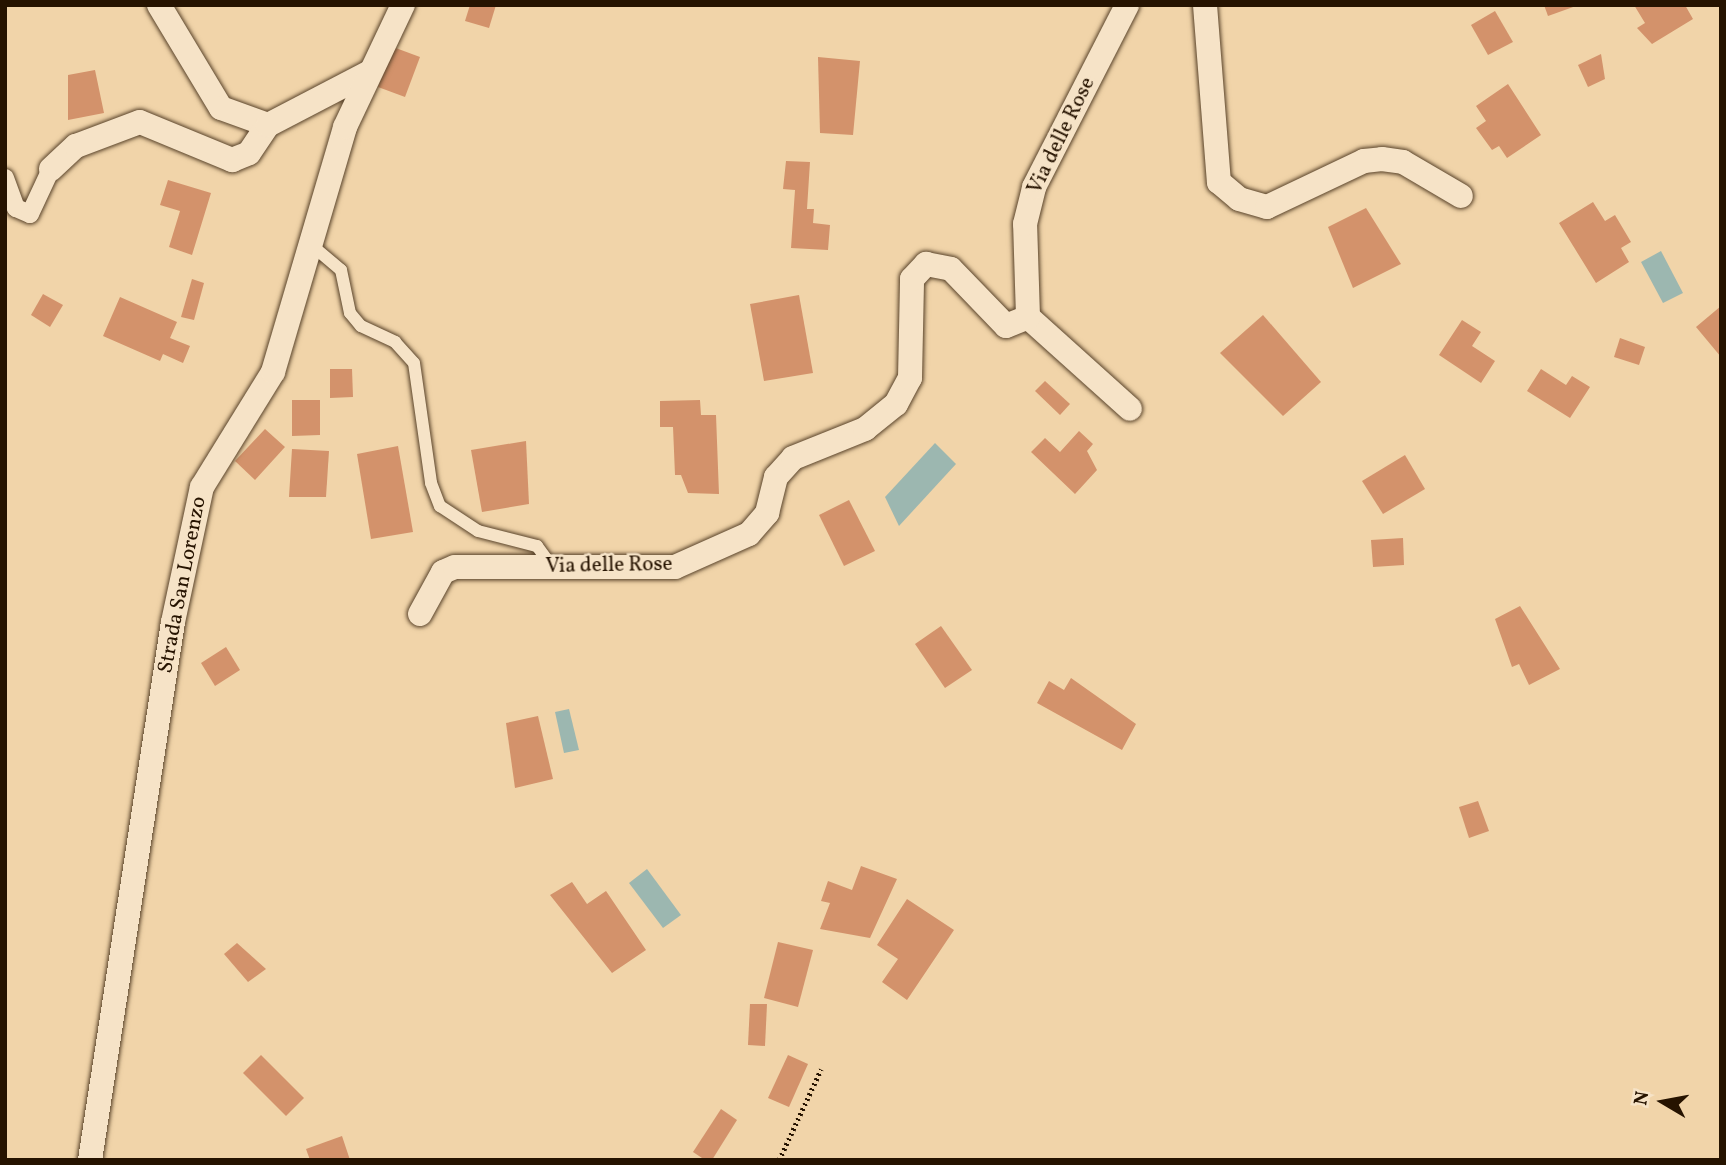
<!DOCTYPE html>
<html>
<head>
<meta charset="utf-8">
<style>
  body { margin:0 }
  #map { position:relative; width:1726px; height:1165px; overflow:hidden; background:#f1d4a9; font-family:Vollkorn,serif }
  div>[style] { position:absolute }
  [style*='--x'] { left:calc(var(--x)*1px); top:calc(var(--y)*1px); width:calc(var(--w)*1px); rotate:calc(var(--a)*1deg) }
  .water>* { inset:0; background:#9cb7b0 }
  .building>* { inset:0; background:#d3926b }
  .path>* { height:4.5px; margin-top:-2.25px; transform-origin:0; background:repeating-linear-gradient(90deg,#261300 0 2px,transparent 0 5.5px) }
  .roads { filter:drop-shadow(0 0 2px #59432a) drop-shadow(0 0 2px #59432a) }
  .service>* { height:12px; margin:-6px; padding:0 6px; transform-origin:6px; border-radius:6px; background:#f6e3c7 }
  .pedestrian>* { height:18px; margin:-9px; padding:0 9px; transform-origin:9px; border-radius:9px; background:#f6e3c7 }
  .minor>* { height:24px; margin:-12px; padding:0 12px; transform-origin:12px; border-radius:12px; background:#f6e3c7 }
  span { translate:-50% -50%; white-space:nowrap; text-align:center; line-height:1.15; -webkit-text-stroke:5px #f6e3c7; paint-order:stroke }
  .street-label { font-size:21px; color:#261300 }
  .frame { position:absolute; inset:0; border:7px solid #261300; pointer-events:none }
  .north { position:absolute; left:1628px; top:1067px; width:70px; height:70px; -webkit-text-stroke:5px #f6e3c7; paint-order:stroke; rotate:280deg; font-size:19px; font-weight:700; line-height:28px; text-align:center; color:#261300 }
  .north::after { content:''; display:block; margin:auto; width:24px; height:32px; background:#261300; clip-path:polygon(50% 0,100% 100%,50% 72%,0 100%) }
</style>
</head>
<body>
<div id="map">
  <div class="water">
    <i style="clip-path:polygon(1661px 251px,1683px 293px,1663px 303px,1641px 262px)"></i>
    <i style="clip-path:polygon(935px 443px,956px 464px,899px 526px,885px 497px)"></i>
    <i style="clip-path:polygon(569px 709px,579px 750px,564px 753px,555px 712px)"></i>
    <i style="clip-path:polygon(647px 869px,681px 915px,663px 928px,629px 883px)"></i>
  </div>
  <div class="building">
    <i style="clip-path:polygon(470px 5px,496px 5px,489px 28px,465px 21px)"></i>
    <i style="clip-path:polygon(1544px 5px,1575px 5px,1576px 6px,1548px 16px)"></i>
    <i style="clip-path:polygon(1634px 5px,1685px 5px,1693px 19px,1652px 44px,1637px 28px,1645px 23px)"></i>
    <i style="clip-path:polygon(1495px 11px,1513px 42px,1488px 55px,1471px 25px)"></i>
    <i style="clip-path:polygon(393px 47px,420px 57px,405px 97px,378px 87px)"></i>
    <i style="clip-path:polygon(1601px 54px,1605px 79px,1588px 87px,1578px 65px)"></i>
    <i style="clip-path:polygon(818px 57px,860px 61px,853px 135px,820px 133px)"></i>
    <i style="clip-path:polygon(95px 70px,104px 113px,68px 120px,68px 75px)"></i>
    <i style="clip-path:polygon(1508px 84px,1541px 135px,1507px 158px,1499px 146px,1492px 150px,1476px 128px,1486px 121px,1476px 106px)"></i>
    <i style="clip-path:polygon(786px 161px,810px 162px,807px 209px,814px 209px,813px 223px,830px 225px,828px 250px,791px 248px,795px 190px,783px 189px)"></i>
    <i style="clip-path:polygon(168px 180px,211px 193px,192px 255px,169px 247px,180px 211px,160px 205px)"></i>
    <i style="clip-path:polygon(1593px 202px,1605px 221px,1615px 215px,1631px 242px,1621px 248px,1629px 262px,1596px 283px,1559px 223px)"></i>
    <i style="clip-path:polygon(1366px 208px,1401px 264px,1353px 288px,1328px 227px)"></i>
    <i style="clip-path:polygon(192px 279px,204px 283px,194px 320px,181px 317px)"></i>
    <i style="clip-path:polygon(43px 294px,63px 305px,50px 327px,31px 315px)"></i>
    <i style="clip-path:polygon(799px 295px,813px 373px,764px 381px,750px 304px)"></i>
    <i style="clip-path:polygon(120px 297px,177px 322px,170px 338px,190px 346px,183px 363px,163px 354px,160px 361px,103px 336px)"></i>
    <i style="clip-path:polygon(1721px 306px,1721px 357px,1696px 327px)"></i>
    <i style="clip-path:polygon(1263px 315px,1321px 382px,1283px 416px,1220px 353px)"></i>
    <i style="clip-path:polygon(1462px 320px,1481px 332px,1472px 346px,1495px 361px,1481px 383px,1439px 355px)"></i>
    <i style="clip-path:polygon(1620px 338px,1645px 347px,1639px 365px,1614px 357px)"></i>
    <i style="clip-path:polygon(330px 369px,352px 369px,353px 397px,330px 398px)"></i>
    <i style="clip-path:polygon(1541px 369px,1566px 385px,1572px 376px,1590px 387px,1570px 418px,1527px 391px)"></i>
    <i style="clip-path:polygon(1045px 381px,1070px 404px,1060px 415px,1035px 391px)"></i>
    <i style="clip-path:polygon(292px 400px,320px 400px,320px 435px,292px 436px)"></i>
    <i style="clip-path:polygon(700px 400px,701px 415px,716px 415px,719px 494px,688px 493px,681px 475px,675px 475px,673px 427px,660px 427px,660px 401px)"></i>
    <i style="clip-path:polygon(265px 429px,285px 447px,255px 480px,235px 461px)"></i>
    <i style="clip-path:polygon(1079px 431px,1093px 444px,1087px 451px,1097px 470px,1075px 494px,1031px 452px,1045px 438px,1060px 452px)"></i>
    <i style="clip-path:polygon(526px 441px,529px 504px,482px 512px,471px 450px)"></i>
    <i style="clip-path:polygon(398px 446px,413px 532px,371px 539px,357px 454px)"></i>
    <i style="clip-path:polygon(292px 449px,329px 451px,326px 497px,289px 497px)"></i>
    <i style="clip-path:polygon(1405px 455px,1425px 489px,1383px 514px,1362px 481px)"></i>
    <i style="clip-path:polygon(849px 500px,875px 551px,844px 566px,819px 515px)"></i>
    <i style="clip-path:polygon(1403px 538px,1404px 565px,1373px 567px,1371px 540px)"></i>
    <i style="clip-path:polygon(1520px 606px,1560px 669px,1529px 685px,1519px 664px,1512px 667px,1495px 619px)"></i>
    <i style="clip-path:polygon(941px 626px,972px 670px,945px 688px,915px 644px)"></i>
    <i style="clip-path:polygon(226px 647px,240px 670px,215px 686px,201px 663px)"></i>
    <i style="clip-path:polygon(1071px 678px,1136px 724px,1122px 750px,1037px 703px,1049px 681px,1064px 690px)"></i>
    <i style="clip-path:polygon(538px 716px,553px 779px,515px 788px,506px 723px)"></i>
    <i style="clip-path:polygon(1478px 801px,1489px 831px,1469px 838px,1459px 807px)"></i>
    <i style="clip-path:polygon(861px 866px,897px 879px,870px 938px,820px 929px,830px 903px,821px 901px,828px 881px,852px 890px)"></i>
    <i style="clip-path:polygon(572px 882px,587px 904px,606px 891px,646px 950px,612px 973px,550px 895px)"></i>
    <i style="clip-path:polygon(907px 899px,954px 930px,907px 1000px,882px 982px,898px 959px,877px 945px)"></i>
    <i style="clip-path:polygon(778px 942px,813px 950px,798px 1007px,764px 998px)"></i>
    <i style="clip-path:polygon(237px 943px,266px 969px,248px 982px,224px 954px)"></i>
    <i style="clip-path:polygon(750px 1004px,767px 1004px,765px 1046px,748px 1045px)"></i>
    <i style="clip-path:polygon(261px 1055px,304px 1098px,286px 1116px,243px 1073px)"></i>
    <i style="clip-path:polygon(788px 1055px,808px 1064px,789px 1107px,768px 1098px)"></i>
    <i style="clip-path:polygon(721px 1109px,737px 1120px,712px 1160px,705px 1160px,693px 1152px)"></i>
    <i style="clip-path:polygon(342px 1136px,350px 1160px,310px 1160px,306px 1149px)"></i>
  </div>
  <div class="path">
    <i style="--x:779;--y:1160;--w:100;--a:-65.2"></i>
  </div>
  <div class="roads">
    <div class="service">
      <i style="--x:309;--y:243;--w:42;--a:40.2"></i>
      <i style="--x:341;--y:270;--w:44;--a:78.2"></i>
      <i style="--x:350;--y:313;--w:17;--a:50"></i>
      <i style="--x:361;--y:326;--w:38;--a:25"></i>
      <i style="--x:395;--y:342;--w:28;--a:48"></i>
      <i style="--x:414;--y:363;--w:121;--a:81.9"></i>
      <i style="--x:431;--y:483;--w:25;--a:69"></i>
      <i style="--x:440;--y:506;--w:45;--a:33.3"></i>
      <i style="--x:478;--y:531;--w:61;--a:14.3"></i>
      <i style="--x:537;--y:546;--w:26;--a:54"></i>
    </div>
    <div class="pedestrian">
      <i style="--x:5;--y:178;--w:32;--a:70"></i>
      <i style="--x:16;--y:208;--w:15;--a:23"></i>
      <i style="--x:30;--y:214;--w:50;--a:-65"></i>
    </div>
    <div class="minor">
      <i style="--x:159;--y:5;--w:120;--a:59"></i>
      <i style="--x:221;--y:108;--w:50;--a:19.9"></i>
      <i style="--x:1205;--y:5;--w:178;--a:85.5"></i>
      <i style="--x:1219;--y:182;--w:26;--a:40"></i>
      <i style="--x:1239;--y:199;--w:29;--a:16"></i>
      <i style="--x:1267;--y:207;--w:107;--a:-25.4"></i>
      <i style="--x:1364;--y:161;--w:18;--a:-6"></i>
      <i style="--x:1382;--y:159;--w:21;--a:8"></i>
      <i style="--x:1403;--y:162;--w:67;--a:30.4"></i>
      <i style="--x:51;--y:169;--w:34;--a:-43"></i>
      <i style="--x:76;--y:146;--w:68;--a:-20.6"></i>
      <i style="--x:140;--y:122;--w:100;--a:22.4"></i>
      <i style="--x:232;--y:160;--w:18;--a:-22"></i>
      <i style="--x:249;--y:153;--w:34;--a:-56"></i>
      <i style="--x:268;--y:125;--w:115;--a:-27.5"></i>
      <i style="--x:1028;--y:317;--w:137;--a:42"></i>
      <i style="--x:420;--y:614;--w:48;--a:-61.3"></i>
      <i style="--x:443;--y:572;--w:13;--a:-23"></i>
      <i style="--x:455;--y:567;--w:220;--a:0"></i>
      <i style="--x:675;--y:567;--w:81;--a:-24"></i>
      <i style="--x:749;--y:534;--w:28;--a:-49"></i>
      <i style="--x:767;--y:513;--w:37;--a:-76"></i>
      <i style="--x:776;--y:477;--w:25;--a:-48"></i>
      <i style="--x:793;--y:458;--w:78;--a:-21.9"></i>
      <i style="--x:865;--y:429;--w:40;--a:-39"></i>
      <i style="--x:896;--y:404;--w:30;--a:-62"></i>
      <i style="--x:910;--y:378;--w:99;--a:-88.8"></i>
      <i style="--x:912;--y:279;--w:21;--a:-47"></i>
      <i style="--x:926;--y:264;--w:25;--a:11"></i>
      <i style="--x:951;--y:269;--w:79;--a:46"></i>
      <i style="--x:1006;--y:326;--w:24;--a:-22"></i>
      <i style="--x:1028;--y:317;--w:93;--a:-91.8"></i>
      <i style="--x:1025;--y:224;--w:38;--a:-76"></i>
      <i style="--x:1034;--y:187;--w:204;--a:-62.9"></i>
      <i style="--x:90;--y:1160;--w:544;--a:-81.23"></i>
      <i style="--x:173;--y:622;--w:138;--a:-77.9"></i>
      <i style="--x:202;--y:487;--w:135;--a:-58.3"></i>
      <i style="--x:273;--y:372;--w:255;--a:-73.6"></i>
      <i style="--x:345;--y:127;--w:135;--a:-64.6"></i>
    </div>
  </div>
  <div class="street-label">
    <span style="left:1062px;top:136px;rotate:-64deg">Via delle Rose</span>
    <span style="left:609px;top:566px;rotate:-1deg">Via delle Rose</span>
    <span style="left:183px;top:585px;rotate:-79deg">Strada San Lorenzo</span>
  </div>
  <div class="frame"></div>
  <div class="north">N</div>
</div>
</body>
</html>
